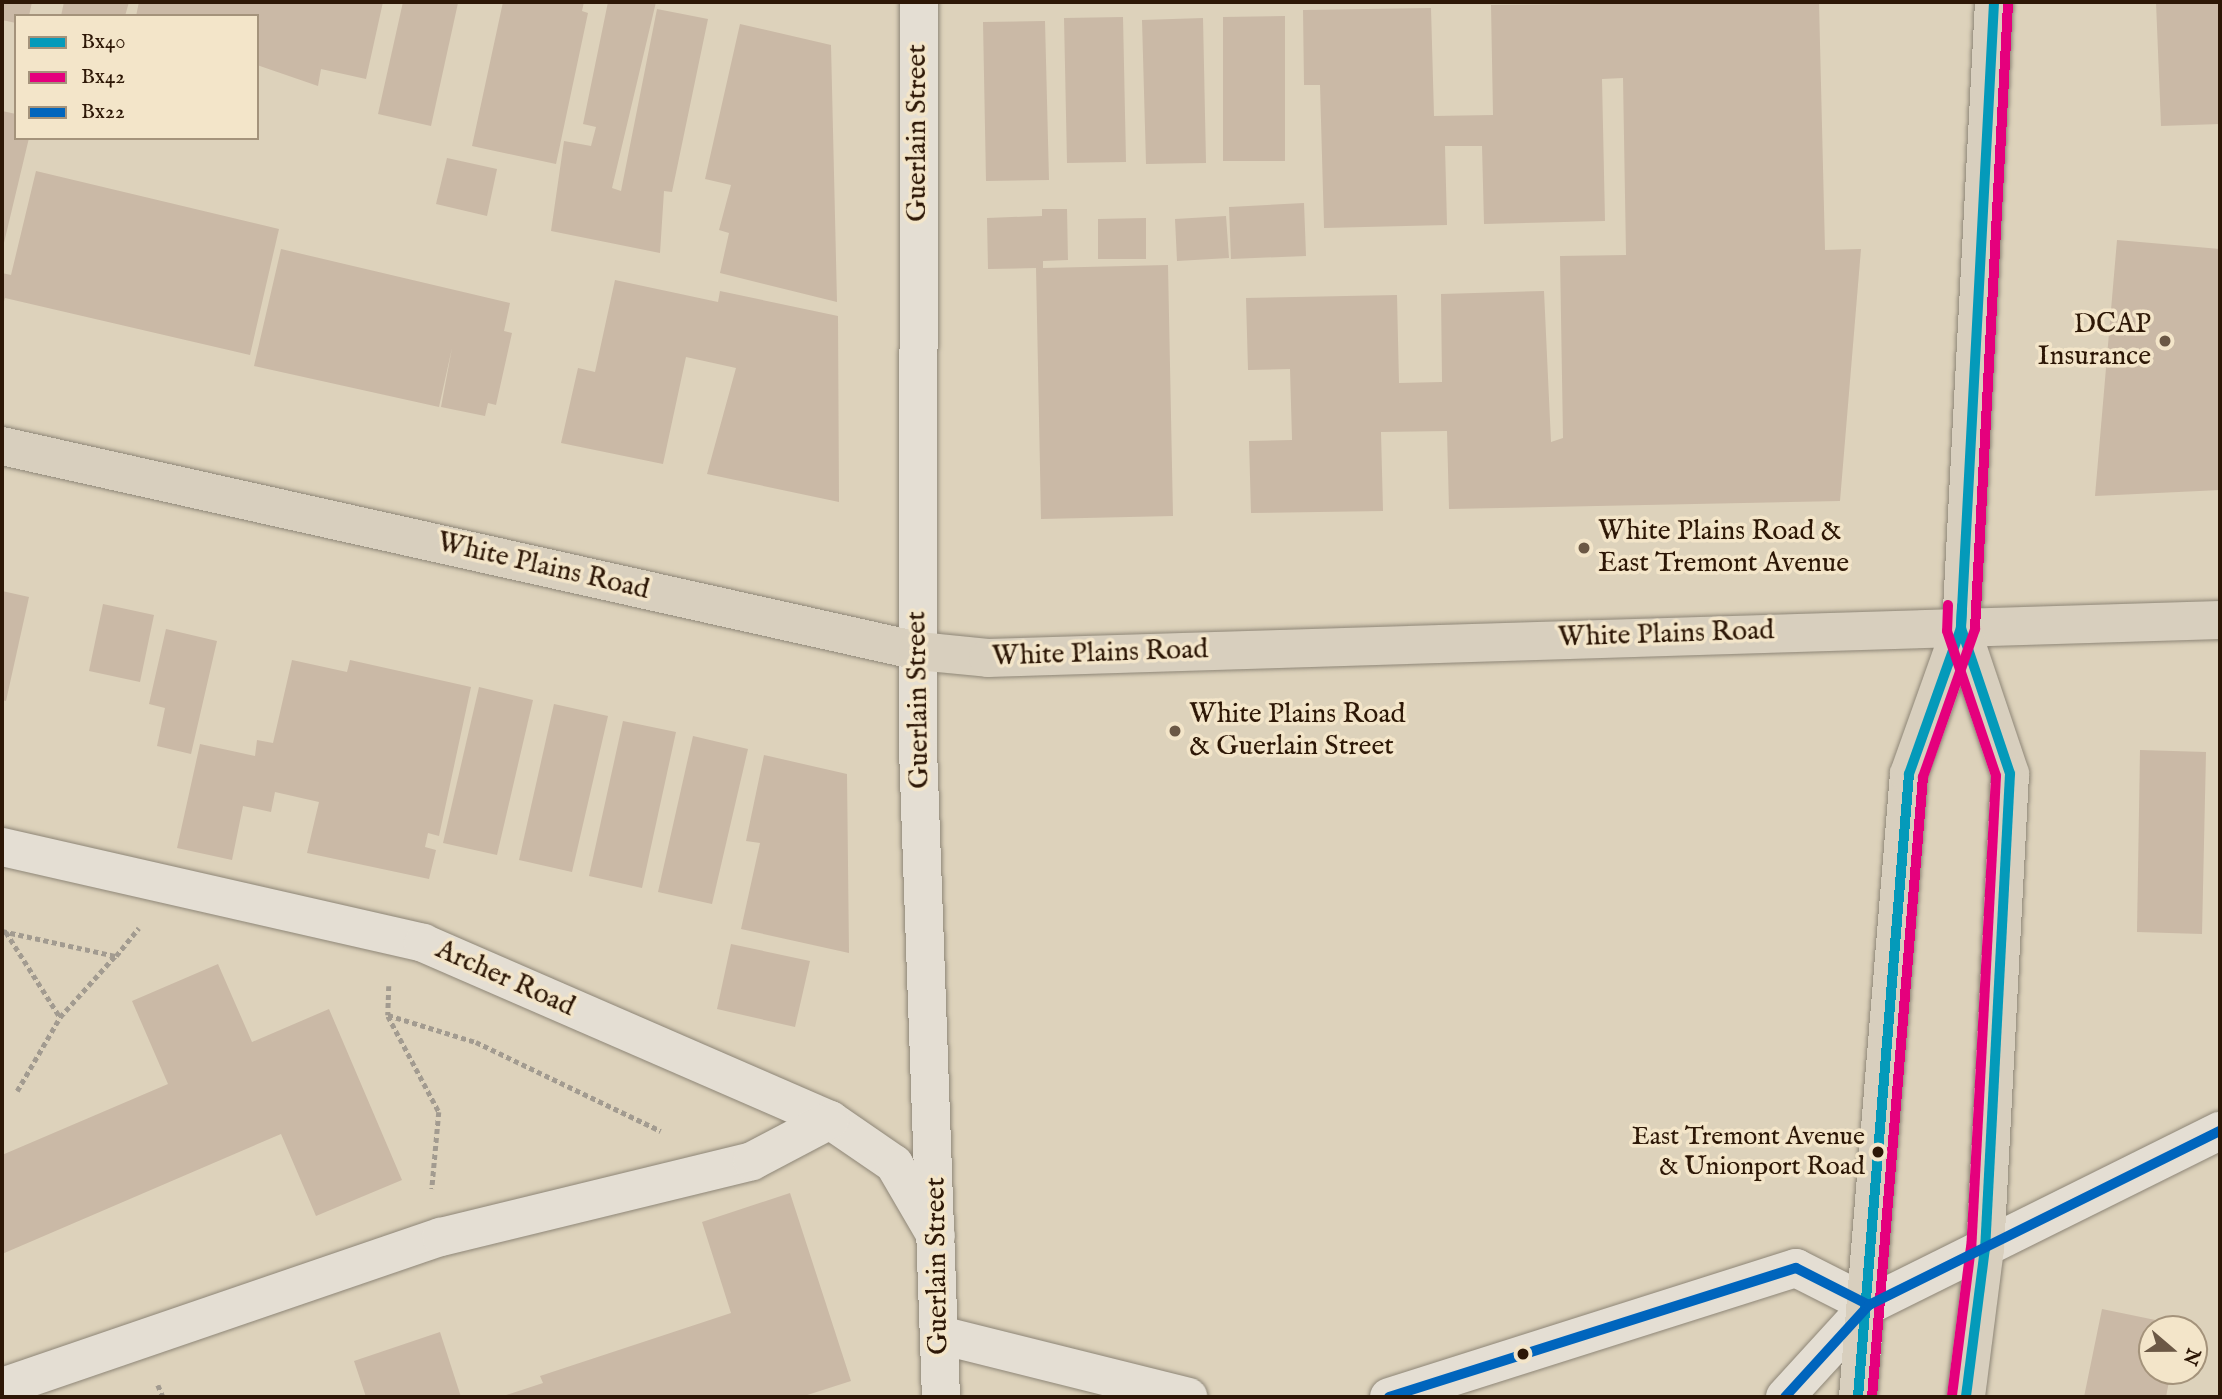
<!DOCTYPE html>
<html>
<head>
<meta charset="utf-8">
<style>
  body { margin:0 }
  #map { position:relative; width:2222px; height:1399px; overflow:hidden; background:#ddd2bb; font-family:"IM FELL English",serif }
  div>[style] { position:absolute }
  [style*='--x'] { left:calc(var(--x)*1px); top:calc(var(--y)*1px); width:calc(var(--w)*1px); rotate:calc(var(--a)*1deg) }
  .building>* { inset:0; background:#cab9a6 }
  .path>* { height:4.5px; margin-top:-2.25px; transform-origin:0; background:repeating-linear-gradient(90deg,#a29b90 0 5px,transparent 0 8.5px) }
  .roads { filter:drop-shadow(0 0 2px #8e8677) drop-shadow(0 0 2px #8e8677) }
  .minor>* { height:38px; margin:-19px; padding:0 19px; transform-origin:19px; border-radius:19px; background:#e4ded3 }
  .major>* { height:38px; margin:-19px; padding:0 19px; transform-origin:19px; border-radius:19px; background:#d8cfbe }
  .bus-1>* { height:10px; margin:-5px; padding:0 5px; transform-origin:5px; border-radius:5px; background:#049aba }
  .bus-2>* { height:10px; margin:-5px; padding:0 5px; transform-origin:5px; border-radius:5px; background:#e5007d }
  .bus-3>* { height:10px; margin:-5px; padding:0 5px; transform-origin:5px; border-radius:5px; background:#0065bd }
  .dots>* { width:19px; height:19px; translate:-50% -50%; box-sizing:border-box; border:4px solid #f3e5c9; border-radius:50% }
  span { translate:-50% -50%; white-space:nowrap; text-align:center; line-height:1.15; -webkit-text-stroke:7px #f3e5c9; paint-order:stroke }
  .bus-label { font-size:26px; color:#2d1706 }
  .right { translate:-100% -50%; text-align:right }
  .street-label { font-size:28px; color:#2d1706 }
  .poi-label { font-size:28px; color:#2d1706 }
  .left { translate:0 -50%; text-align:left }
  .frame { position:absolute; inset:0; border:4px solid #2d1706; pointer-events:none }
  .legend { position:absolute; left:14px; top:14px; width:245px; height:126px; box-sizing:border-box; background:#f3e5c9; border:2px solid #a4937b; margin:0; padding:9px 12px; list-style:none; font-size:21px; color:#2d1706 }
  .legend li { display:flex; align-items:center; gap:14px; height:35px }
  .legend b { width:35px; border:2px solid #a4937b }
  .north { position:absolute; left:2138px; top:1315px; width:70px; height:70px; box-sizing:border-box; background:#f3e5c9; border:2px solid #a4937b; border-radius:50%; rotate:110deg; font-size:19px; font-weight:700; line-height:28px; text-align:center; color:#2d1706 }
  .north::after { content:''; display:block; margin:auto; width:24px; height:32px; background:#6b5845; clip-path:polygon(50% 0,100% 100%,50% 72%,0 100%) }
</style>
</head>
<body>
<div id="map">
  <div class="building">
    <i style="clip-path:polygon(2px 2px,32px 2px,29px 16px,16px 16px,16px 23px,2px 20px)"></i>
    <i style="clip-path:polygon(64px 2px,129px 2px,125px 16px,61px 16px)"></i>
    <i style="clip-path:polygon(139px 2px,383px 2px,366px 79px,321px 69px,318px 86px,257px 65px,257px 16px,136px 16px)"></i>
    <i style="clip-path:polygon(403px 2px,458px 3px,431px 126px,378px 114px)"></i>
    <i style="clip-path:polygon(503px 2px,584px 2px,582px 11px,588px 13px,556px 164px,472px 146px)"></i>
    <i style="clip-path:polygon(608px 2px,656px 2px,612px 188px,621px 191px,657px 9px,708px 19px,672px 192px,664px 191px,660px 253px,551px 231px,564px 141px,591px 146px,596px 127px,583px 124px)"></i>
    <i style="clip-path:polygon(1819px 2px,1825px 250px,1861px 249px,1840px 501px,1449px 509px,1447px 431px,1381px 432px,1383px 511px,1251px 513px,1249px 441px,1292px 440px,1290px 369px,1248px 370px,1246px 298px,1397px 295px,1399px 383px,1442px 382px,1441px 294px,1544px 291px,1551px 442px,1563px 438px,1560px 256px,1626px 255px,1623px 78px,1602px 79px,1605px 221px,1484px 224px,1482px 146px,1445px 146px,1447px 225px,1324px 228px,1320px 85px,1304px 85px,1303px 10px,1431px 8px,1434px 116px,1493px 115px,1491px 5px)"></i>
    <i style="clip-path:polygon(2156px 2px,2220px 2px,2220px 124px,2161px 126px)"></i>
    <i style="clip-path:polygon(1285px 16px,1285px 161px,1223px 161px,1223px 17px)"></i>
    <i style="clip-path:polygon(1123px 17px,1126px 162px,1067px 163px,1064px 18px)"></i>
    <i style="clip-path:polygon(1203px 18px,1206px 163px,1146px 164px,1142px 20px)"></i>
    <i style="clip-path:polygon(1045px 21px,1049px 180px,986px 181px,983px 22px)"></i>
    <i style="clip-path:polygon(740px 24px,831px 45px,837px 302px,720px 273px,729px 233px,719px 230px,731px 185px,705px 179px)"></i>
    <i style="clip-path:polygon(2px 111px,16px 114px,16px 138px,29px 138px,3px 247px)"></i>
    <i style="clip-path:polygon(447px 158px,497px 169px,487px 216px,436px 204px)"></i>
    <i style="clip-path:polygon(36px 171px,279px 229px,250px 355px,5px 298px,2px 308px,2px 273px,11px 275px)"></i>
    <i style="clip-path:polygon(1304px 203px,1306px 256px,1231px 259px,1229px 207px)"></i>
    <i style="clip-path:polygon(1042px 209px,1067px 209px,1068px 260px,1043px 261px,1043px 268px,1168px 265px,1173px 516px,1041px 519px,1036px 268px,988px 269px,987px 218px,1042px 216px)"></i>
    <i style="clip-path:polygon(1226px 216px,1229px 258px,1177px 261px,1175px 219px)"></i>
    <i style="clip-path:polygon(1146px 218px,1146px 259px,1098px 259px,1098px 219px)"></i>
    <i style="clip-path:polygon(2117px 240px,2220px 249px,2220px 490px,2095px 496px)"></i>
    <i style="clip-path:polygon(281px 249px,510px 303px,504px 331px,512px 333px,496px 405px,488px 403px,485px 416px,441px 407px,452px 348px,439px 407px,254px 366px)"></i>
    <i style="clip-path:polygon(615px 280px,718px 302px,720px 291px,838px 316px,839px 502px,707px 474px,736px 368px,686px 357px,663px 464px,561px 443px,578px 368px,595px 372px)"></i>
    <i style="clip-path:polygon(2px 591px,29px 597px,6px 701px,2px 700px)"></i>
    <i style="clip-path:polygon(103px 604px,154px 615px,140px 682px,89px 671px)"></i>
    <i style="clip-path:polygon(166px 629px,217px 641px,191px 754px,157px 746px,165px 708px,149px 704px)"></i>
    <i style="clip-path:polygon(292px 660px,347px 672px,350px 660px,471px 687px,439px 836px,428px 833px,425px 847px,436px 850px,429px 879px,307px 853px,319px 802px,275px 792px,271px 812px,243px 806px,232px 860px,177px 848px,200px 744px,255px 756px,257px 740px,273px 743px)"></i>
    <i style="clip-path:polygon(479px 687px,533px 700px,497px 855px,443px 843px)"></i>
    <i style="clip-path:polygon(554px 704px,608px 716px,572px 872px,519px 860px)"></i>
    <i style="clip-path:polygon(623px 721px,676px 732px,642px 888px,589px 876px)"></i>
    <i style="clip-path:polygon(693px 736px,748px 749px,712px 904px,658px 892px)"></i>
    <i style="clip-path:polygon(2140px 750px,2206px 752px,2202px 934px,2137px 932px)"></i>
    <i style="clip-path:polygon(764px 755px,847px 774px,849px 953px,741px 929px,760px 843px,746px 841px)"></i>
    <i style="clip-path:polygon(731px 944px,810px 961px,795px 1027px,717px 1009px)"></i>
    <i style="clip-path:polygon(218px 964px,252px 1042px,329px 1009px,402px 1180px,316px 1216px,281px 1134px,2px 1254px,2px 1155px,168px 1084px,132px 1001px)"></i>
    <i style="clip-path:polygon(790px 1193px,851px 1381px,801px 1397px,500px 1397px,543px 1383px,540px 1376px,731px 1313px,702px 1222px)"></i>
    <i style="clip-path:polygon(2102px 1309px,2170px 1323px,2169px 1329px,2152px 1329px,2152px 1371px,2171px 1371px,2166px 1397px,2084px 1397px)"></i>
    <i style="clip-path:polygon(440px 1332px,461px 1397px,366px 1397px,354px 1361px)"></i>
  </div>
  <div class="path">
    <i style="--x:2;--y:931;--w:117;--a:12.4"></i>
    <i style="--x:116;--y:956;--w:36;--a:-51"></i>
    <i style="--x:6;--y:932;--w:101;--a:57.6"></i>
    <i style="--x:389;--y:986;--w:29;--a:92"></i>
    <i style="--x:388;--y:1015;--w:92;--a:17.1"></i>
    <i style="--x:476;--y:1042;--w:205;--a:25.7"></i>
    <i style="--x:388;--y:1016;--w:109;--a:62"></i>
    <i style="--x:439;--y:1112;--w:77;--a:95.2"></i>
    <i style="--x:17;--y:1091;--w:86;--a:-59.8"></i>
    <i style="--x:60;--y:1017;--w:82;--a:-48"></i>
    <i style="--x:158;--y:1385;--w:13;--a:67"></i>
  </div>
  <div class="roads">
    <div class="minor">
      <i style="--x:919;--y:2;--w:747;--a:90.08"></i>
      <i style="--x:918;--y:749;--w:648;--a:87.97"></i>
      <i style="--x:2;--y:847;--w:432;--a:12.8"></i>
      <i style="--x:423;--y:943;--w:444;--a:23.5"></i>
      <i style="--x:830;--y:1120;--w:78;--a:34.5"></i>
      <i style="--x:894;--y:1164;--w:83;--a:59.7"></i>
      <i style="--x:940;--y:1335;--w:256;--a:14"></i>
      <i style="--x:2;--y:1387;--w:464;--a:-18.9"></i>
      <i style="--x:441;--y:1237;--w:320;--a:-13.7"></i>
      <i style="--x:752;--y:1161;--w:88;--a:-27.7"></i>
      <i style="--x:1389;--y:1397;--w:427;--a:-17.6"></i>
      <i style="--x:1796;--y:1268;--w:82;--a:26.9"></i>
      <i style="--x:1785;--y:1397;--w:125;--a:-47.6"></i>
      <i style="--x:1869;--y:1305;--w:392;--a:-26.4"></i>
    </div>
    <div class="major">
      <i style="--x:2;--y:446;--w:939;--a:12.61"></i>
      <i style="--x:918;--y:651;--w:70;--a:5.7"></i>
      <i style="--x:988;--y:658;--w:1233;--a:-1.77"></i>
      <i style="--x:1961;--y:628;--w:154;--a:71.4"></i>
      <i style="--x:2010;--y:774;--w:475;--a:93"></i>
      <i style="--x:1985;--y:1248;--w:150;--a:97.3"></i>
      <i style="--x:1858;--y:1397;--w:625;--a:-85.32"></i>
      <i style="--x:1909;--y:774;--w:155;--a:-70.4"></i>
      <i style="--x:1961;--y:628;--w:627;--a:-86.98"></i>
    </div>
  </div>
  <div class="bus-1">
    <i style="--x:1962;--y:606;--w:22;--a:93"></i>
    <i style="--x:1961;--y:628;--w:154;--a:71.4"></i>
    <i style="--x:2010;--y:774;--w:475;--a:93"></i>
    <i style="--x:1985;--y:1248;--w:150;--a:97.3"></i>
    <i style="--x:1858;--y:1397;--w:625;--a:-85.32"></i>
    <i style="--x:1909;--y:774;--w:155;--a:-70.4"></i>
    <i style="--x:1961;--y:628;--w:627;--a:-86.98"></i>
  </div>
  <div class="bus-2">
    <i style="--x:1948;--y:605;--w:26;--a:92"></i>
    <i style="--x:1947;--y:631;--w:153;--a:71.3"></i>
    <i style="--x:1996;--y:776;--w:472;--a:93"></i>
    <i style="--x:1971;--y:1247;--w:149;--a:97.3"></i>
    <i style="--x:1872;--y:1397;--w:622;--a:-85.3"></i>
    <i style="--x:1923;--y:777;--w:157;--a:-70.6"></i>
    <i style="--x:1975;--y:629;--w:627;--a:-86.98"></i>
  </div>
  <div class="bus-3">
    <i style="--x:1389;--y:1397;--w:427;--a:-17.6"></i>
    <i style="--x:1796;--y:1268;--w:82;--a:26.9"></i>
    <i style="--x:1785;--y:1397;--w:125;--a:-47.6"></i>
    <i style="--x:1869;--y:1305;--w:392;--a:-26.4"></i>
  </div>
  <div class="dots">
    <i style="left:2165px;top:341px;background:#6b5845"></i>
    <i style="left:1584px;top:548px;background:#6b5845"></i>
    <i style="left:1175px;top:731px;background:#6b5845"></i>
    <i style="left:1878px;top:1152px;background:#2d1706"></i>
    <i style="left:1523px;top:1354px;background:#2d1706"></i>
  </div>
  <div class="bus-label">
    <span class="right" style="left:1865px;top:1152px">East Tremont Avenue<br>&amp; Unionport Road</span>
  </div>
  <div class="street-label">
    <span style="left:918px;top:133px;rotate:-90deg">Guerlain Street</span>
    <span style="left:543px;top:567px;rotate:13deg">White Plains Road</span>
    <span style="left:1666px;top:635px;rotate:-2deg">White Plains Road</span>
    <span style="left:1100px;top:654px;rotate:-2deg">White Plains Road</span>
    <span style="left:919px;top:700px;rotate:-91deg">Guerlain Street</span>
    <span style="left:505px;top:979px;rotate:24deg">Archer Road</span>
    <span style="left:938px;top:1266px;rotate:-91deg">Guerlain Street</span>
  </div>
  <div class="poi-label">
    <span class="right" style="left:2151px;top:341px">DCAP<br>Insurance</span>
    <span class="left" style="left:1598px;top:548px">White Plains Road &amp;<br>East Tremont Avenue</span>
    <span class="left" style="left:1189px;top:731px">White Plains Road<br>&amp; Guerlain Street</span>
  </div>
  <div class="frame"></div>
  <ul class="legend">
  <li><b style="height:9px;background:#049aba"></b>Bx40</li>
  <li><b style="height:9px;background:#e5007d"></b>Bx42</li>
  <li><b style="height:9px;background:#0065bd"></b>Bx22</li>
  </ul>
  <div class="north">N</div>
</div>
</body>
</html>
